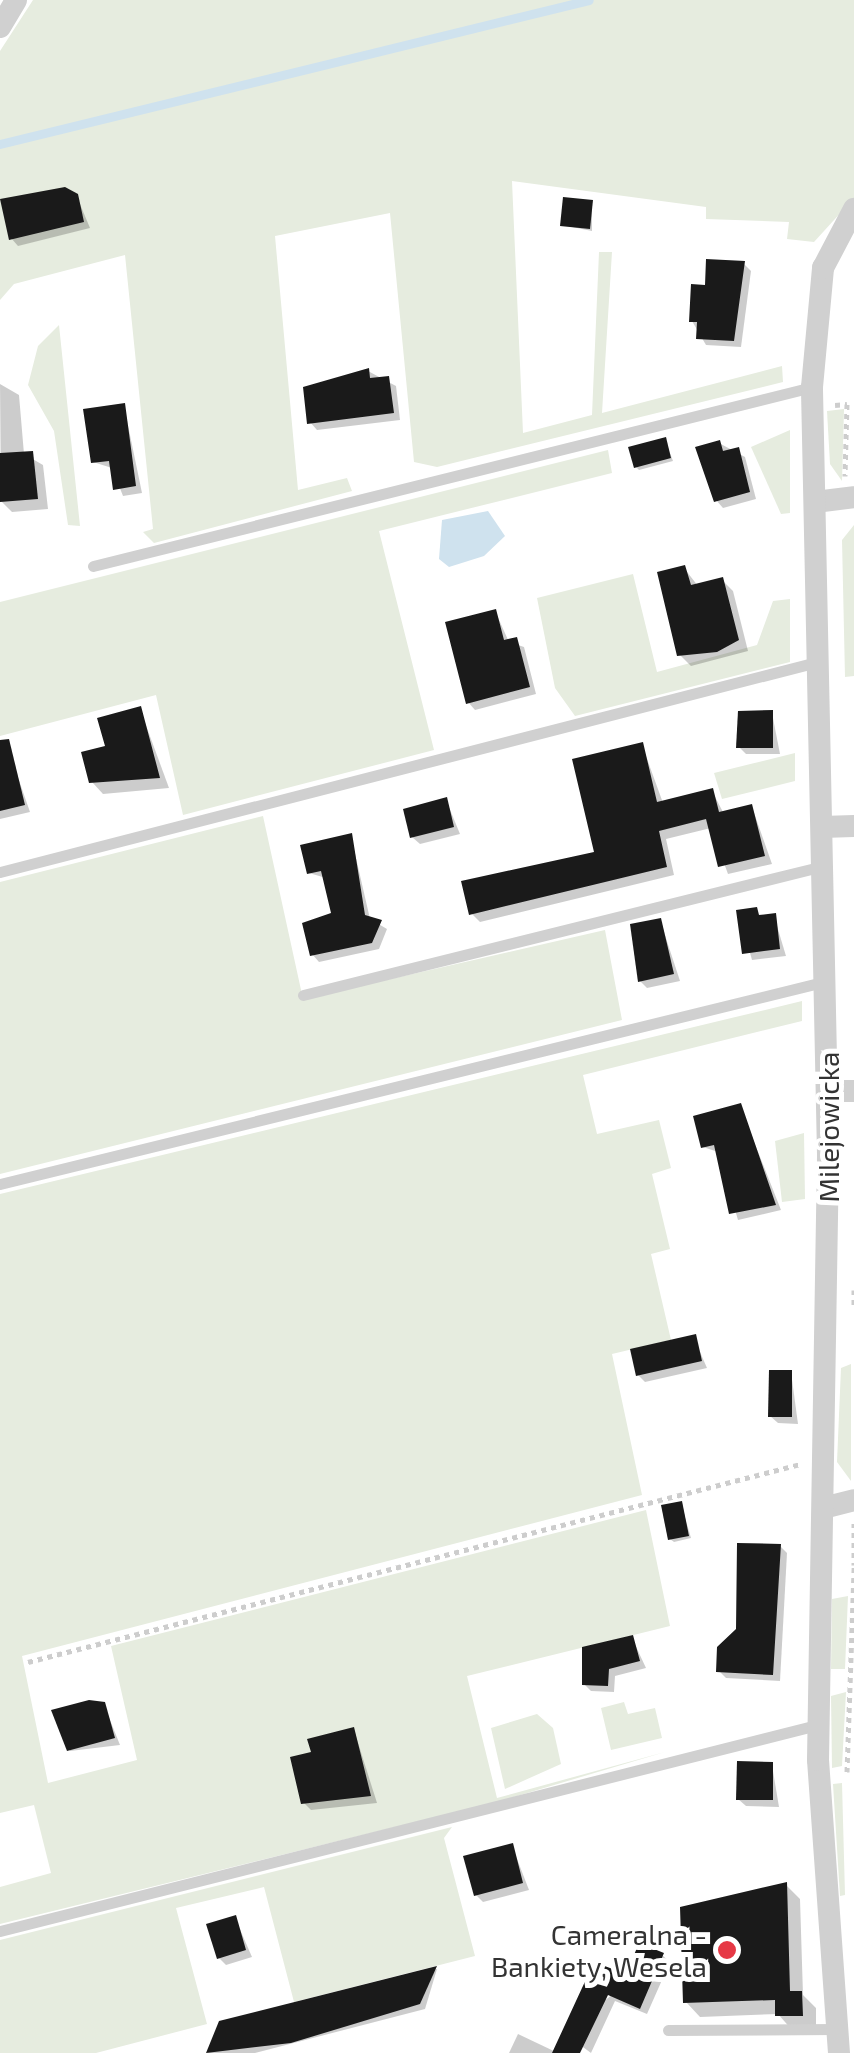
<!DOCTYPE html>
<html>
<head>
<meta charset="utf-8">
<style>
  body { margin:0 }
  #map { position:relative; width:854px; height:2053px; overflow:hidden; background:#fff; font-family:"Exo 2",sans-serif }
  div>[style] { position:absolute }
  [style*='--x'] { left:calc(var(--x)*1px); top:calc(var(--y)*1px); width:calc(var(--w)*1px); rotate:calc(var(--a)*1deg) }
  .green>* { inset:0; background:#e6ecdf }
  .water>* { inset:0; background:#cfe2ee }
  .shadow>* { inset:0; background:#0003 }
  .stream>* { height:9px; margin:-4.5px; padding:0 4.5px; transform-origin:4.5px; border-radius:4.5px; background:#cfe2ee }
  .building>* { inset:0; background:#1a1a1a }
  .path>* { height:5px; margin-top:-2.5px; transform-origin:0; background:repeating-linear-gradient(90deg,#cdcdcd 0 5px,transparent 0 10px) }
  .lane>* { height:11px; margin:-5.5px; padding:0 5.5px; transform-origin:5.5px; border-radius:5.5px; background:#d0d0d0 }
  .street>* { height:22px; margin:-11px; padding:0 11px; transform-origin:11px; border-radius:11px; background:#d0d0d0 }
  .dots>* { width:28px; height:28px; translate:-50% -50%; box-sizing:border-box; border:5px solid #fff; border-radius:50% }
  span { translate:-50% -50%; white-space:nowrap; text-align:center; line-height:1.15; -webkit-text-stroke:10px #fff; paint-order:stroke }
  .street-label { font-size:28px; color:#333 }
  .poi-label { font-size:28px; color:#333 }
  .right { translate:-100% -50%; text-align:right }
</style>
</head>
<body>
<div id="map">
  <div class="green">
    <i style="clip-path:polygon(33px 0,854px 0,854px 198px,814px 242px,787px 239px,789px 222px,706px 219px,706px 207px,512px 181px,523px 433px,592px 415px,599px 252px,612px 252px,602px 413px,782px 366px,783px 382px,437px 467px,414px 462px,390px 213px,275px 236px,298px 490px,347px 478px,352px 491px,154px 543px,143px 532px,153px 529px,125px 255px,14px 284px,0 300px,0 51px)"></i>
    <i style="clip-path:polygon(59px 325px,80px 526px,68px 525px,54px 431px,28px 385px,38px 346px)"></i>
    <i style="clip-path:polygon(844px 409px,842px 481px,830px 464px,827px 411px)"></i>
    <i style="clip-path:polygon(790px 430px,790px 513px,781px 514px,751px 447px)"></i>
    <i style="clip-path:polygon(608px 450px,612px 473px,379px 531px,434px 750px,183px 815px,156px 695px,0 736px,0 602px)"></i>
    <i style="clip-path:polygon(854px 525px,854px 676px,845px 677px,842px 540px)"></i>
    <i style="clip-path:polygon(633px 574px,657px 672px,757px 645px,773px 601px,790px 599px,790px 662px,575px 716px,555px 688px,537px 598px)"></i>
    <i style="clip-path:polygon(795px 753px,795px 781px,722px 799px,714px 773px)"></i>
    <i style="clip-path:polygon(263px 816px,303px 999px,605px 930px,622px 1020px,0 1174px,0 882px)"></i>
    <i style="clip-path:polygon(802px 1001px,802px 1021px,583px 1075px,597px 1134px,659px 1120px,671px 1168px,652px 1174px,670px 1249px,651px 1254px,671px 1340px,612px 1354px,642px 1495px,22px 1656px,48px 1783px,137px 1760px,111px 1646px,646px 1510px,670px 1626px,467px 1676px,497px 1798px,665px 1752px,497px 1802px,0 1924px,0 1887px,51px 1873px,34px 1805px,0 1813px,0 1194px)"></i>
    <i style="clip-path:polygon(804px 1133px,805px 1199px,782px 1202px,775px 1141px)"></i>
    <i style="clip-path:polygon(851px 1364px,851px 1481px,837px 1462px,841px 1368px)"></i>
    <i style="clip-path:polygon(848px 1596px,845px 1669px,831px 1669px,832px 1599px)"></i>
    <i style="clip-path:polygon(846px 1692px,842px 1766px,832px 1768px,831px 1696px)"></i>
    <i style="clip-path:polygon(624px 1702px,628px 1714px,655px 1708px,662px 1738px,611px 1750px,601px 1708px)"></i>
    <i style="clip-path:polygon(537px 1714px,553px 1728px,561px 1764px,505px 1789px,491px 1728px)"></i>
    <i style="clip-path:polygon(842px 1783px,845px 1895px,840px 1896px,833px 1784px)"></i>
    <i style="clip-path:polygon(452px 1827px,444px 1838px,475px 1956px,294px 2002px,264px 1887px,176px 1908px,207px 2024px,96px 2053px,0 2053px,0 1940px)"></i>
  </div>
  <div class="water">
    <i style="clip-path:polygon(488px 511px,505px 536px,484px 556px,449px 567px,439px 559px,442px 520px)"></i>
  </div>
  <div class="shadow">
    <i style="clip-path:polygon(77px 197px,90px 228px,18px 246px,11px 238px)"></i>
    <i style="clip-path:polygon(592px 202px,592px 231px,562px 225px)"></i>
    <i style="clip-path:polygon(744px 264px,751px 271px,741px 347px,706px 345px,692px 321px,707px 287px)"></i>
    <i style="clip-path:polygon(368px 371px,396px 386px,400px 420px,317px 430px,310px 422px)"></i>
    <i style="clip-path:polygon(0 384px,19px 395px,24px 454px,43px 465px,48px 509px,12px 512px,1px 501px)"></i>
    <i style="clip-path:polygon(124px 406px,142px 493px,123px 496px,112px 468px,93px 462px)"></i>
    <i style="clip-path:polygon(665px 440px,673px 461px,639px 470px,636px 467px)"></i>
    <i style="clip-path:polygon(719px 443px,745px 457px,756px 499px,723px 508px,716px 500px)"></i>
    <i style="clip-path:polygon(684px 568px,698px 586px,722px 580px,733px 591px,748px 651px,691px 666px,679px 654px)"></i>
    <i style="clip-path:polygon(495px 611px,509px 642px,524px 647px,536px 694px,475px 710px,468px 702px)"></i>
    <i style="clip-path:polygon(140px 709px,169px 788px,103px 794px,92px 782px)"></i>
    <i style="clip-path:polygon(772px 713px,780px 754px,746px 754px,739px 747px)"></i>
    <i style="clip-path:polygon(642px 745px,663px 803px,712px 791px,724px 814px,752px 807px,772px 864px,728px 874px,711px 828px,666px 839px,674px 875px,480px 922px,472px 914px,597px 854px)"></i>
    <i style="clip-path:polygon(14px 766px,30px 812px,0 819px,0 769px)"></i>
    <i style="clip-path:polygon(446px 800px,460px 834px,420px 844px,412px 837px)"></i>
    <i style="clip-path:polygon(351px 836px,370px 919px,387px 929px,379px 949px,319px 962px,312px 954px,334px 915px,326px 878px,309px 873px)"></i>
    <i style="clip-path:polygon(739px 913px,774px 916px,786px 956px,752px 960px)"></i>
    <i style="clip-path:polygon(660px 920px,680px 981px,647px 988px,640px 981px)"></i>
    <i style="clip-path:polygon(740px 1106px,781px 1210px,738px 1220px,718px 1152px,703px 1147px)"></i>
    <i style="clip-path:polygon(697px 1345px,707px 1368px,645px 1382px,638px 1375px)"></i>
    <i style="clip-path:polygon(791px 1372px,798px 1424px,778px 1423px,770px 1416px)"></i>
    <i style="clip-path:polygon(681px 1504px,691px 1538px,674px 1542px,670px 1539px)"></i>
    <i style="clip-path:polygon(780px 1546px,787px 1553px,780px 1681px,726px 1678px,719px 1671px)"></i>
    <i style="clip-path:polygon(632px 1638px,646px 1668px,615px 1676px,614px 1692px,591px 1691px,584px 1684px)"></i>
    <i style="clip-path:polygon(104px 1705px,120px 1745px,70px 1751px,54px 1712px)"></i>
    <i style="clip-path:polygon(354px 1730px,377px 1803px,311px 1810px,304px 1803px,314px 1754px)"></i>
    <i style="clip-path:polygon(772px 1765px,779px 1807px,746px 1806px,738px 1799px)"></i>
    <i style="clip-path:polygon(512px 1846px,529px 1890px,483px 1902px,476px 1895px)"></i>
    <i style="clip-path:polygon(786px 1885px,800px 1899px,803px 1995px,816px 2008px,816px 2029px,792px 2030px,778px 2014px,700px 2017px,686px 2002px)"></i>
    <i style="clip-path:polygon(235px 1918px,252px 1957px,226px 1965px,219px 1958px)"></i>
    <i style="clip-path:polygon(662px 1955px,670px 1962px,647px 2014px,615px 2001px,591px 2053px,564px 2033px)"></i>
    <i style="clip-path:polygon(437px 1969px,425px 2009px,255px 2053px,208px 2053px,221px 2023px)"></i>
    <i style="clip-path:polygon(518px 2034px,558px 2053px,509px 2053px)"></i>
  </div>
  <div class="stream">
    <i style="--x:0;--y:144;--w:606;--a:-13.74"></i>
  </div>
  <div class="building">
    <i style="clip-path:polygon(65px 187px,78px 194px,84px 222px,9px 240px,0 199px)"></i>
    <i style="clip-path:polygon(563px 197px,593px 200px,590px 229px,560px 226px)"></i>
    <i style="clip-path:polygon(706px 259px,745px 261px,734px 341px,696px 339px,697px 322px,689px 322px,691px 284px,705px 285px)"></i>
    <i style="clip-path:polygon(369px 368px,370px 378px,389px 376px,394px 413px,307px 424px,303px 387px)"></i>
    <i style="clip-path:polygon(125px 403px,136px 486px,113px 490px,109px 461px,91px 463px,83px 409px)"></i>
    <i style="clip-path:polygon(666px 437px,671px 458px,634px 468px,628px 447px)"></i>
    <i style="clip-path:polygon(720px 440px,723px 451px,739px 447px,750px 492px,714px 502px,695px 447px)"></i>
    <i style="clip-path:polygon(33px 451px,38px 499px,0 502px,0 453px)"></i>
    <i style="clip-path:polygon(685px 565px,691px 585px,723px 577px,739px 640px,717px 652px,677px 656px,657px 572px)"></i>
    <i style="clip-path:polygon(496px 609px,504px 640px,517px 637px,530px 687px,466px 704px,445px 622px)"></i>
    <i style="clip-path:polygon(141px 706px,160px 778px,89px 783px,81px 752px,105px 746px,97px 718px)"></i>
    <i style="clip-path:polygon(773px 710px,773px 748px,736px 748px,738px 711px)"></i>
    <i style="clip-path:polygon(9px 739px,25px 805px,0 811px,0 740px)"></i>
    <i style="clip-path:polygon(643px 742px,657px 802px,713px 788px,719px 812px,752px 804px,765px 856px,718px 867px,706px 819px,659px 831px,667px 867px,469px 915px,461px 881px,594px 852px,572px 759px)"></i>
    <i style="clip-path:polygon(447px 797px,454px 827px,410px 838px,403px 809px)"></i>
    <i style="clip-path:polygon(352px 833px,365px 915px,382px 920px,372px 943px,310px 956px,302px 923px,331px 913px,321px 871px,307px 874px,300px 845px)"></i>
    <i style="clip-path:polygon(757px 907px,759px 915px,776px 913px,780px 949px,742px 954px,736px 910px)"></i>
    <i style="clip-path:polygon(661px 918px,674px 974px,638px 982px,630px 924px)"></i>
    <i style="clip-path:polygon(741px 1103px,776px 1205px,729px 1214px,714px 1145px,701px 1148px,693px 1116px)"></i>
    <i style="clip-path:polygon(696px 1334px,702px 1361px,636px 1376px,630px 1349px)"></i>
    <i style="clip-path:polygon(769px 1370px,792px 1370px,792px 1417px,768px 1417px)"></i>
    <i style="clip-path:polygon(682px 1501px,689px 1536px,668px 1540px,661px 1505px)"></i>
    <i style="clip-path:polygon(737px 1543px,781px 1544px,773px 1675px,716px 1672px,717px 1647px,736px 1629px)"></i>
    <i style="clip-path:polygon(633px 1635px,640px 1661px,609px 1669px,608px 1686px,582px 1685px,582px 1647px)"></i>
    <i style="clip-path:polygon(89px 1700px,105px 1702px,115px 1738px,67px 1751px,51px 1710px)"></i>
    <i style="clip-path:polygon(354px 1727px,371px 1796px,301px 1804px,290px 1757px,311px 1752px,307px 1739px)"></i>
    <i style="clip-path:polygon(737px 1761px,773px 1762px,773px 1800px,736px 1800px)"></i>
    <i style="clip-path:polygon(513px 1843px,523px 1883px,474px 1896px,463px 1856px)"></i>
    <i style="clip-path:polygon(787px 1882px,790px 1991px,802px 1991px,803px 2016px,775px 2016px,775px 2000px,683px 2003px,680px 1907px)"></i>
    <i style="clip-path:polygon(236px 1915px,246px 1950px,217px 1959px,206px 1924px)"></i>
    <i style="clip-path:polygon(639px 1943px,664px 1953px,640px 2009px,608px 1995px,580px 2053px,552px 2053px,594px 1962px,626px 1974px)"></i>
    <i style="clip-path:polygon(437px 1966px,420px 2004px,291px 2043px,206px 2053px,219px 2021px)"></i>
  </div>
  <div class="path">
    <i style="--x:835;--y:405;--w:12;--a:-5"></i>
    <i style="--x:847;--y:404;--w:72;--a:91.6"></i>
    <i style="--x:854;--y:1290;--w:17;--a:90"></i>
    <i style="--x:854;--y:1523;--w:42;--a:90"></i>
    <i style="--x:28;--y:1662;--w:797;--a:-14.38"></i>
    <i style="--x:847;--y:1772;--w:205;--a:-88"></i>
  </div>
  <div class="lane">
    <i style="--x:93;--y:566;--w:741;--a:-13.98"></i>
    <i style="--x:0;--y:872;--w:844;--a:-14.42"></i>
    <i style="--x:303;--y:995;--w:536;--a:-13.93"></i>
    <i style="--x:0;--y:1184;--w:852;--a:-13.79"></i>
    <i style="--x:0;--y:1931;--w:843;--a:-14.15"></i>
    <i style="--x:668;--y:2030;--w:169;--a:-0.3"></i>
  </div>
  <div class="street">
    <i style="--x:0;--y:27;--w:31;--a:-59"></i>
    <i style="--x:815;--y:502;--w:39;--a:-7"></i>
    <i style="--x:822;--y:827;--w:32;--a:-2"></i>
    <i style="--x:828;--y:1091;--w:26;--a:0"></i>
    <i style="--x:823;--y:1508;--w:32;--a:-14"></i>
    <i style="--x:839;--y:2053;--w:294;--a:-94.1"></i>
    <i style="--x:818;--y:1760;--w:606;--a:-89.05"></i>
    <i style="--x:828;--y:1154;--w:767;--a:-91.2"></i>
    <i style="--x:812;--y:387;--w:120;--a:-84.7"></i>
    <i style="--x:823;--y:268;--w:67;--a:-62.3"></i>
  </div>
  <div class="dots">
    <i style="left:727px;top:1950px;background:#e63946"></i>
  </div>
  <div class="street-label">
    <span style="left:828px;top:1127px;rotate:-90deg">Milejowicka</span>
  </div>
  <div class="poi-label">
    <span class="right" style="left:707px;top:1950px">Cameralna -<br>Bankiety, Wesela</span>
  </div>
</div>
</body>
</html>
